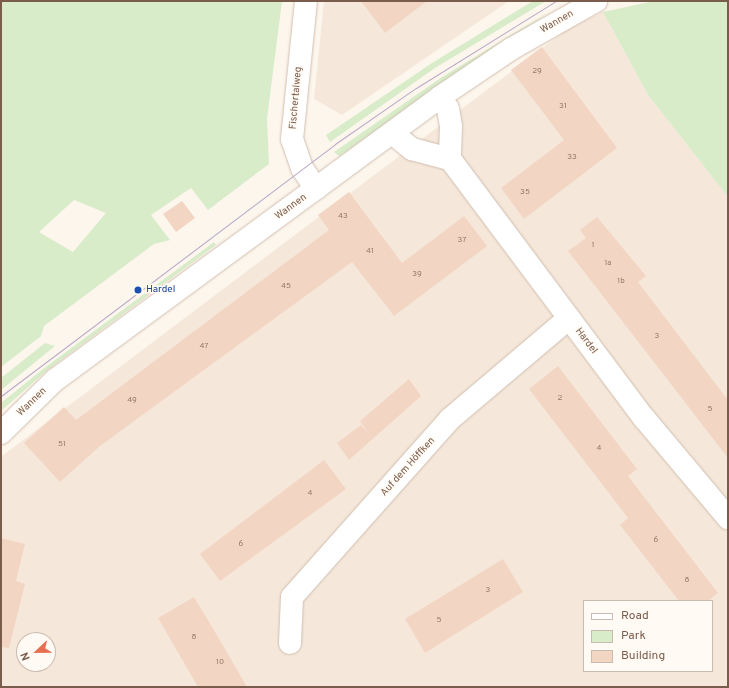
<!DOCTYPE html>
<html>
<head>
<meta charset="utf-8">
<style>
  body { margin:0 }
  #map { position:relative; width:729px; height:688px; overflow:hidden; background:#fdf6ec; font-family:Overpass,sans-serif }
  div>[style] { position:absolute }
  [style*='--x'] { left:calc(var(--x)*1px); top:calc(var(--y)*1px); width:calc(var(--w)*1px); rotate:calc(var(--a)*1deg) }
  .residential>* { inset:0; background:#f5e8da }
  .green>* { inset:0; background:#d8ecc9 }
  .building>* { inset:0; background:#f3d5c3 }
  .roads { filter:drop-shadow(0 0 1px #d1beb0) drop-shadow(0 0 1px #d1beb0) }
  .street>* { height:22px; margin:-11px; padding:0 11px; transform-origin:11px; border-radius:11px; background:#fff }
  .tram>* { height:1px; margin:-0.5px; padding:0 0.5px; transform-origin:0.5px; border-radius:0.5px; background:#b9a8c9 }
  .dots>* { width:11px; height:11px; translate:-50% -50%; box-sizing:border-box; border:2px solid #fffaf3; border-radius:50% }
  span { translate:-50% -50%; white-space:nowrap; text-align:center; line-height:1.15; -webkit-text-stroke:3px #fffaf3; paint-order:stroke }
  .number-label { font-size:8px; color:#987a6a }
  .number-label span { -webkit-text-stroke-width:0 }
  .street-label { font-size:10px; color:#7a5c4d }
  .transit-label { font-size:10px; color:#164399 }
  .left { translate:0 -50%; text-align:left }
  .frame { position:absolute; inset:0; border:2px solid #7a5c4d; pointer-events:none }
  .legend { position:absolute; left:583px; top:600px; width:130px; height:72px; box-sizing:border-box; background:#fffaf3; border:1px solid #cabbb1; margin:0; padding:5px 7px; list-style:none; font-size:12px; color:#7a5c4d }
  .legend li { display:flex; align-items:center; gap:8px; height:20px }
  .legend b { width:20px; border:1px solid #cabbb1 }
  .north { position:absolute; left:16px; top:632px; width:40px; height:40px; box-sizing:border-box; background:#fffaf3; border:1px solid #cabbb1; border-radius:50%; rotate:248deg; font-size:11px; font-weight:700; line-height:16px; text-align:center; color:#7a5c4d }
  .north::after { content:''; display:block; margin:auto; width:14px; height:18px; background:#e76f51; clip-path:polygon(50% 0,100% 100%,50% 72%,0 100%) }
</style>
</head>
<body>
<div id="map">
  <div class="residential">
    <i style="clip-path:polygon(324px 1px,509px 1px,342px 115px,314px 99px)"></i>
    <i style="clip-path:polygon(evenodd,603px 12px,648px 95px,728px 197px,728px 687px,1px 687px,2px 456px,569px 28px,603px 12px,584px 601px,712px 601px,712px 671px,584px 671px,584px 601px,603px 12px,24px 640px,48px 640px,48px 664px,24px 664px,24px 640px)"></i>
  </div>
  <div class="green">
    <i style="clip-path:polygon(evenodd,1px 1px,282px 1px,267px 119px,269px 164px,208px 210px,191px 188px,151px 215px,170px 240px,154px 244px,44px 326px,41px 336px,1px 367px,1px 1px,74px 200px,106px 213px,73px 252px,39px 232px,74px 200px)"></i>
    <i style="clip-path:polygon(533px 1px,546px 1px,435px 68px,330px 142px,326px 135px,432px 63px)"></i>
    <i style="clip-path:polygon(654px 1px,728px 1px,728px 197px,648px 95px,603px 12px)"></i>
    <i style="clip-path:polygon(549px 12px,339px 156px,334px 152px,442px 77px)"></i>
    <i style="clip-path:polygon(214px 242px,216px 245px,45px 372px,1px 411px,1px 403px,43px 369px)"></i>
    <i style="clip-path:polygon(45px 343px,55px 346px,1px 390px,1px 378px)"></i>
  </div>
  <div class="building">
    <i style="clip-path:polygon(361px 1px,427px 1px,385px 33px)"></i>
    <i style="clip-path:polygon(542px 47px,617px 148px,524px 219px,501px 188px,564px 140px,511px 70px)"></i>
    <i style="clip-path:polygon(349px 192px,402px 263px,464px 216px,487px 246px,394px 316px,352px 262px,100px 446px,60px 482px,24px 443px,64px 407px,76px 420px,329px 230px,318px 215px)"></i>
    <i style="clip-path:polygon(182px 201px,195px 218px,176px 232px,163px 214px)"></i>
    <i style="clip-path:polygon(597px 217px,646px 276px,638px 282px,728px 400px,728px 458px,568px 251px,586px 238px,580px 230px)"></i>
    <i style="clip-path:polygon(558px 366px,637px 469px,628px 476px,718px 593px,708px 601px,679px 601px,620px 525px,628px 518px,529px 389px)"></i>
    <i style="clip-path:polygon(409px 379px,421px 396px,349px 460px,337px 443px,361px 425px,368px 433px,360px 421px)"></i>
    <i style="clip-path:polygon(324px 460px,346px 489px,220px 581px,200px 554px)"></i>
    <i style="clip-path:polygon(1px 538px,25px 544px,16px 581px,25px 584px,9px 648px,1px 647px)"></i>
    <i style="clip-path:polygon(503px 559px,523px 592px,425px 653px,405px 619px)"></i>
    <i style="clip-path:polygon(194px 597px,211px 625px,247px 687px,198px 687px,158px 618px)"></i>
  </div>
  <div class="roads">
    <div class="street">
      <i style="--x:306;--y:1;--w:139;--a:95.8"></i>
      <i style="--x:292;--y:139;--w:31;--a:71"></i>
      <i style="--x:302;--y:168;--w:25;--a:56"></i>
      <i style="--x:440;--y:97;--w:14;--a:56"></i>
      <i style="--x:448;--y:109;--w:17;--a:80"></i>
      <i style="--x:451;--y:126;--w:33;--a:92"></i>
      <i style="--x:392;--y:133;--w:26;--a:39"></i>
      <i style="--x:412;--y:149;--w:39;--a:15"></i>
      <i style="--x:450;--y:159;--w:324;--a:53.2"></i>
      <i style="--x:644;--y:418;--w:131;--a:50"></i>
      <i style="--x:1;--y:433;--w:76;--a:-44.5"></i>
      <i style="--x:55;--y:380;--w:478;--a:-36.3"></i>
      <i style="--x:440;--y:97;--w:86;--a:-34.1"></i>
      <i style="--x:511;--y:49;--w:98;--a:-29.5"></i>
      <i style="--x:290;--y:643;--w:46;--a:-87.5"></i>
      <i style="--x:292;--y:597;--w:238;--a:-48.4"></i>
      <i style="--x:450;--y:419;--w:156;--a:-40.3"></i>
    </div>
  </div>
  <div class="tram">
    <i style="--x:1;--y:396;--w:418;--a:-37"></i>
    <i style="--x:335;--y:144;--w:98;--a:-34.7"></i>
    <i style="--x:416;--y:88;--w:165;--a:-31.9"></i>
  </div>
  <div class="dots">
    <i style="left:138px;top:290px;background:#1a4fb4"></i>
  </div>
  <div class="number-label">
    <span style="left:537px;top:72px">29</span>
    <span style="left:563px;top:107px">31</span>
    <span style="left:572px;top:158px">33</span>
    <span style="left:525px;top:193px">35</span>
    <span style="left:343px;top:217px">43</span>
    <span style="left:462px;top:241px">37</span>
    <span style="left:593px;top:246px">1</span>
    <span style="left:370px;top:252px">41</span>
    <span style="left:608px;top:264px">1a</span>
    <span style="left:417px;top:275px">39</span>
    <span style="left:621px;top:282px">1b</span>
    <span style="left:286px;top:287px">45</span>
    <span style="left:657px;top:337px">3</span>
    <span style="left:204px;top:347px">47</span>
    <span style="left:560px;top:399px">2</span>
    <span style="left:132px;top:401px">49</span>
    <span style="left:710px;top:410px">5</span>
    <span style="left:62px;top:445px">51</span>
    <span style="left:599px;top:449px">4</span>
    <span style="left:310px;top:494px">4</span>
    <span style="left:656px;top:541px">6</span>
    <span style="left:241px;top:545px">6</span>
    <span style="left:687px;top:581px">8</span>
    <span style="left:488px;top:591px">3</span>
    <span style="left:439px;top:621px">5</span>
    <span style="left:194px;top:638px">8</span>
    <span style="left:220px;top:663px">10</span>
  </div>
  <div class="street-label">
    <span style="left:557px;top:22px;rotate:-30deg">Wannen</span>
    <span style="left:296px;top:98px;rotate:-85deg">Fischertalweg</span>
    <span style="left:291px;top:207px;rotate:-36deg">Wannen</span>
    <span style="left:586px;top:341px;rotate:53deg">Hardel</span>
    <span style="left:32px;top:402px;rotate:-44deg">Wannen</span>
    <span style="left:408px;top:467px;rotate:-48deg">Auf dem Höffken</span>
  </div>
  <div class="transit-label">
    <span class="left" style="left:146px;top:290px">Hardel</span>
  </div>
  <div class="frame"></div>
  <ul class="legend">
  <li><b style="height:5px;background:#fff"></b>Road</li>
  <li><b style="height:11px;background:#d8ecc9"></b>Park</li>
  <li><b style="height:11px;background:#f3d5c3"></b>Building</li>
  </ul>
  <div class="north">N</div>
</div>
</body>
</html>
